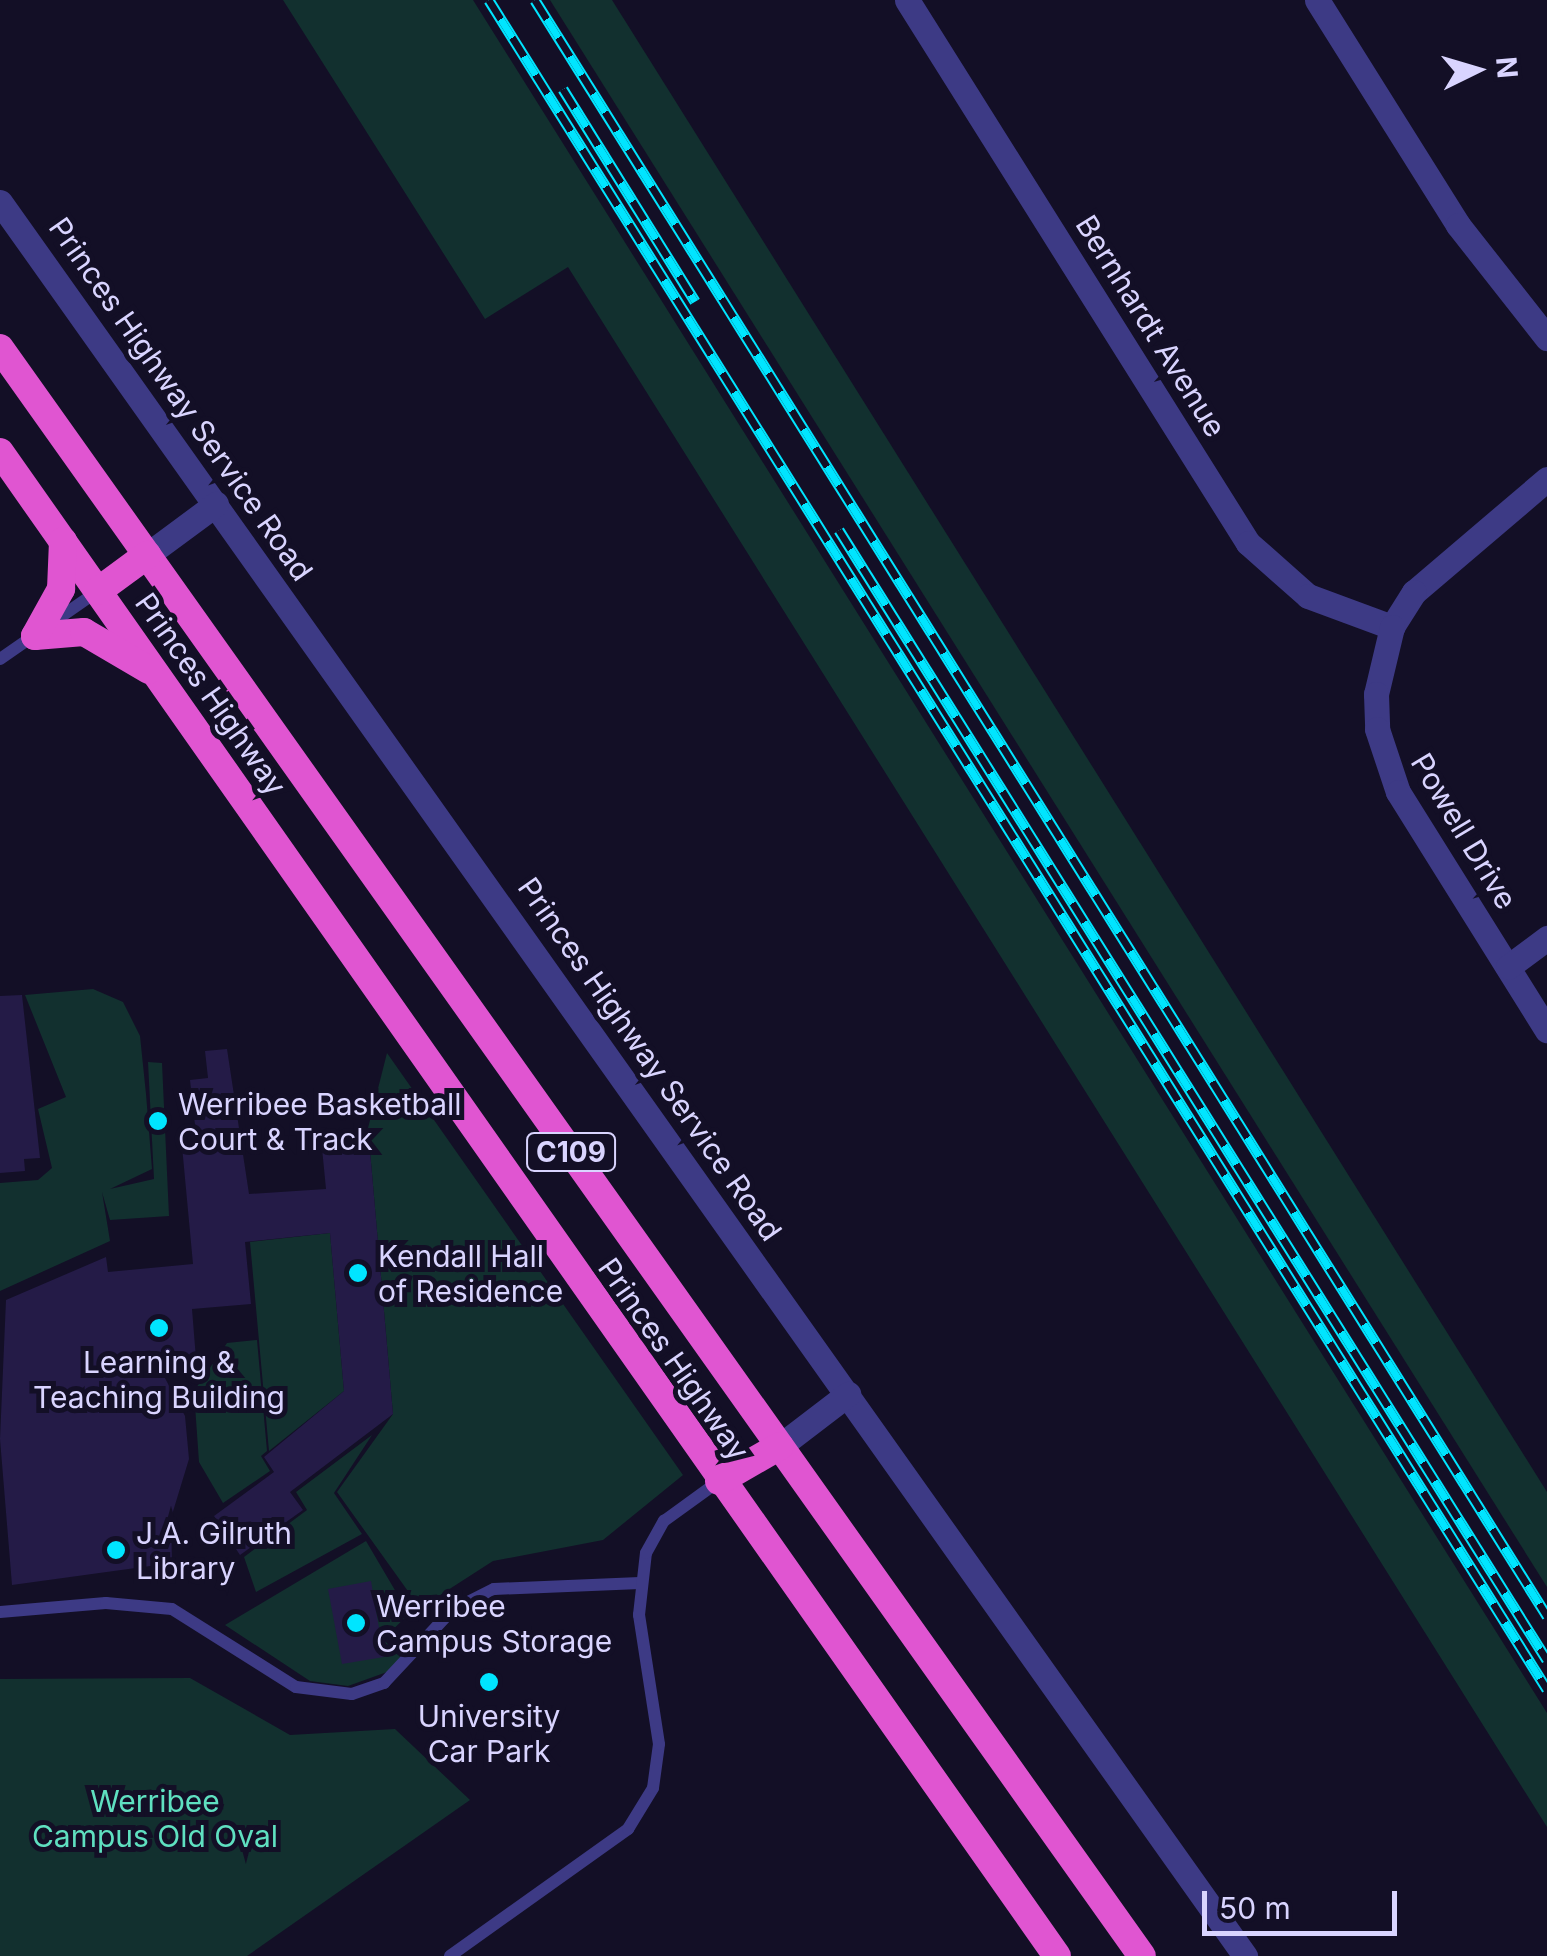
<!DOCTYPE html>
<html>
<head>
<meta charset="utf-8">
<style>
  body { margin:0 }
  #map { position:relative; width:1547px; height:1956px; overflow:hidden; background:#130f26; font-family:Inter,sans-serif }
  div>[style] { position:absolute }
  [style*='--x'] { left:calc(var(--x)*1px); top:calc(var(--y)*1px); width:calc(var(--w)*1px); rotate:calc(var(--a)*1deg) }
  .green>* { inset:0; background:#12302f }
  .building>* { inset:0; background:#241b47 }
  .service>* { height:12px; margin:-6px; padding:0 6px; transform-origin:6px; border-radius:6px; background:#3d3a85 }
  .minor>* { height:25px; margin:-12.5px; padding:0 12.5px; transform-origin:12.5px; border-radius:12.5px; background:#3d3a85 }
  .trunk>* { height:28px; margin:-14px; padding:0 14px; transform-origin:14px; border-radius:14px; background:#e055d1 }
  .rail>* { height:11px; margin-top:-5.5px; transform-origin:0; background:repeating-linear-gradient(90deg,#130f26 0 22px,#00e5ff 0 44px); box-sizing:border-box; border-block:2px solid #00e5ff }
  .dots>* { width:28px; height:28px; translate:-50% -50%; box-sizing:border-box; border:5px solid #130f26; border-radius:50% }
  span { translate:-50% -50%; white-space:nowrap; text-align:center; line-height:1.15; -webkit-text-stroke:10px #130f26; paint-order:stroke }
  .shield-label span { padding:2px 8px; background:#130f26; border:2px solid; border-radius:8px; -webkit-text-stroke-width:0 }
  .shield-label { font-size:28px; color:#d9d4ff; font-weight:700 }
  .street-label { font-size:30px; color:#d9d4ff }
  .poi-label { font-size:30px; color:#d9d4ff }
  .left { translate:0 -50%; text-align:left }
  .park-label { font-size:30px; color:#5fe0c0 }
  .north { position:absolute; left:1427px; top:20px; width:100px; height:100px; -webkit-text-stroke:8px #130f26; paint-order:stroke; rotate:85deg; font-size:28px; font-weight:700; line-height:40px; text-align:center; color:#d9d4ff }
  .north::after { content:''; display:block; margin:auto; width:35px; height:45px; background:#d9d4ff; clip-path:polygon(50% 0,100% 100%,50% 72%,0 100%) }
  .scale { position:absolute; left:1202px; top:1891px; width:195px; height:45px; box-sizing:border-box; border:5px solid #d9d4ff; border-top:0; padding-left:12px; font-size:30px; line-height:35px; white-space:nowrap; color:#d9d4ff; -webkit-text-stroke:8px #130f26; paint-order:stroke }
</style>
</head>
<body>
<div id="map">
  <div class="green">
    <i style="clip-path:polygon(283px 0,473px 0,1547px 1713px,1547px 1827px,568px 267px,485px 319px)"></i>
    <i style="clip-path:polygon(550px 0,612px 0,1547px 1492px,1547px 1587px)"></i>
    <i style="clip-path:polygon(93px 989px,123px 1002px,140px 1036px,146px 1094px,152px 1169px,110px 1189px,154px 1179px,148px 1062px,162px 1063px,169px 1216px,110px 1220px,102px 1192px,110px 1241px,0 1291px,0 1183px,38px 1180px,52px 1168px,38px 1109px,66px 1097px,25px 995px)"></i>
    <i style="clip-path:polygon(387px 1053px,683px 1475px,603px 1540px,493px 1561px,420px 1608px,337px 1492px,393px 1414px,368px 1128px)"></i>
    <i style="clip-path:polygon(330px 1233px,344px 1391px,269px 1451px,250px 1242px)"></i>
    <i style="clip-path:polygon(257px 1340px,267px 1451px,261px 1456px,270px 1471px,223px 1503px,199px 1462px,194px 1391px,227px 1343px)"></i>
    <i style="clip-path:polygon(372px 1435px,334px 1493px,362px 1534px,256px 1592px,244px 1557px,307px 1510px,296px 1492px)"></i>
    <i style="clip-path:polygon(366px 1541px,409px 1614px,383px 1639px,402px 1659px,387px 1672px,348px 1686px,310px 1681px,225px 1625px)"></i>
    <i style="clip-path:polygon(190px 1678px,290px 1735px,395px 1729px,470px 1800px,247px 1956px,0 1956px,0 1679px)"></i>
  </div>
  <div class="building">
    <i style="clip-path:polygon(22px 995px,40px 1158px,24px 1159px,25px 1171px,0 1173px,0 996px)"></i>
    <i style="clip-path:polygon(227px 1049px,249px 1194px,326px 1189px,322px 1148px,341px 1147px,341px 1131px,368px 1128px,393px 1414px,290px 1492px,303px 1510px,240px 1555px,214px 1516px,274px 1472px,264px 1457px,344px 1391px,330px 1233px,245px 1242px,251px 1304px,192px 1309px,196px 1359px,157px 1363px,185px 1416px,189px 1459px,171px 1518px,172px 1563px,12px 1585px,0 1439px,6px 1300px,106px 1257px,108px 1272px,193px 1264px,182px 1146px,197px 1143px,190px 1080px,208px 1078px,205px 1051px)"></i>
    <i style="clip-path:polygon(371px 1581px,384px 1657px,342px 1664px,328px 1589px)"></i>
  </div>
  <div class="service">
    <i style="--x:0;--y:659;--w:119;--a:-34.8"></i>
    <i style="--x:0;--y:1612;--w:106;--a:-4.9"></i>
    <i style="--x:106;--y:1603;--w:66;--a:5.2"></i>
    <i style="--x:172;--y:1609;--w:146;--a:32.2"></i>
    <i style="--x:296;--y:1687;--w:56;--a:7.1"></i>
    <i style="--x:352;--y:1694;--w:34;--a:-19"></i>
    <i style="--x:384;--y:1683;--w:100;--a:-47"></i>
    <i style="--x:452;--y:1610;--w:47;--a:-26.6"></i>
    <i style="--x:494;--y:1589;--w:146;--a:-2.4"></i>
    <i style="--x:450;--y:1956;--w:219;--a:-35.5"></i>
    <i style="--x:628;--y:1829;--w:48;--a:-58.6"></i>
    <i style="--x:653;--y:1788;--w:44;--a:-82.2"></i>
    <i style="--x:659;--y:1744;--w:131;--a:-98.8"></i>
    <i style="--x:639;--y:1615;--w:62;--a:-83.6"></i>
    <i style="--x:646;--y:1553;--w:37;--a:-61"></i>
    <i style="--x:664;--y:1521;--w:68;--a:-36"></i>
  </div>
  <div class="minor">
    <i style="--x:907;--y:0;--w:641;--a:57.87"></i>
    <i style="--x:1248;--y:543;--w:80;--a:41.5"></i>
    <i style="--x:1308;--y:596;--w:90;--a:20.3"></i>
    <i style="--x:1317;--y:0;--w:266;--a:57.9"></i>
    <i style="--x:1458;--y:225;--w:144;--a:51.8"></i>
    <i style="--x:0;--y:202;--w:2151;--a:54.63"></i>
    <i style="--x:1547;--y:479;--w:175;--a:139.6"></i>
    <i style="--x:1414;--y:592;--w:41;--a:122.2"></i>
    <i style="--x:1392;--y:627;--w:69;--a:103.4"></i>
    <i style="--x:1376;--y:694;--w:35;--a:88"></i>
    <i style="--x:1377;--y:729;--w:66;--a:71.6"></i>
    <i style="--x:1398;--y:792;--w:281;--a:58"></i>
    <i style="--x:147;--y:555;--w:86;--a:-36.5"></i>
    <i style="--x:1508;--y:967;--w:49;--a:-36.6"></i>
    <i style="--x:780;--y:1446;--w:86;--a:-37.4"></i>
  </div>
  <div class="trunk">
    <i style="--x:0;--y:348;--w:1972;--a:54.62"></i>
    <i style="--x:0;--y:452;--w:1838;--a:54.9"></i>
    <i style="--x:98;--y:591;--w:61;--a:-36.3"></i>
    <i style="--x:35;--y:636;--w:49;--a:-4.7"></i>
    <i style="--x:84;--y:632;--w:75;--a:30.3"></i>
    <i style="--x:35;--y:636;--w:54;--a:-61"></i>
    <i style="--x:61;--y:589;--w:48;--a:-87.6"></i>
    <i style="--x:719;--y:1481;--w:70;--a:-29.8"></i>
  </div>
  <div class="rail">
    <i style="--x:489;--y:0;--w:1993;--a:57.94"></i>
    <i style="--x:535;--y:0;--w:1907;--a:57.94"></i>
    <i style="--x:563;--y:89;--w:250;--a:58.1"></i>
    <i style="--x:839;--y:530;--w:1333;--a:57.93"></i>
  </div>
  <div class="dots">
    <i style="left:158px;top:1121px;background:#00e5ff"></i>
    <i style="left:358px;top:1273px;background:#00e5ff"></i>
    <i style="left:159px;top:1328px;background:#00e5ff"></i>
    <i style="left:116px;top:1550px;background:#00e5ff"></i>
    <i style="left:356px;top:1623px;background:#00e5ff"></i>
    <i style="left:489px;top:1682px;background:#00e5ff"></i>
  </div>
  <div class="shield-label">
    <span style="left:571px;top:1152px">C109</span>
  </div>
  <div class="street-label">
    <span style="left:1151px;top:326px;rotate:58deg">Bernhardt Avenue</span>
    <span style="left:181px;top:399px;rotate:55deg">Princes Highway Service Road</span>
    <span style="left:211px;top:694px;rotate:55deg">Princes Highway</span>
    <span style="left:1464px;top:831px;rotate:59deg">Powell Drive</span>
    <span style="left:650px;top:1059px;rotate:55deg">Princes Highway Service Road</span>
    <span style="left:674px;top:1359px;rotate:55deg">Princes Highway</span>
  </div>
  <div class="poi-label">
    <span class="left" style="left:178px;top:1121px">Werribee Basketball<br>Court &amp; Track</span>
    <span class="left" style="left:378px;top:1273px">Kendall Hall<br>of Residence</span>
    <span style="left:159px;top:1379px">Learning &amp;<br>Teaching Building</span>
    <span class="left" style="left:136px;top:1550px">J.A. Gilruth<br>Library</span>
    <span class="left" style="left:376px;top:1623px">Werribee<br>Campus Storage</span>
    <span style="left:489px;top:1733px">University<br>Car Park</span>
  </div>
  <div class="park-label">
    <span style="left:155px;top:1818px">Werribee<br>Campus Old Oval</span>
  </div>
  <div class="north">N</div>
  <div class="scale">50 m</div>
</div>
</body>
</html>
